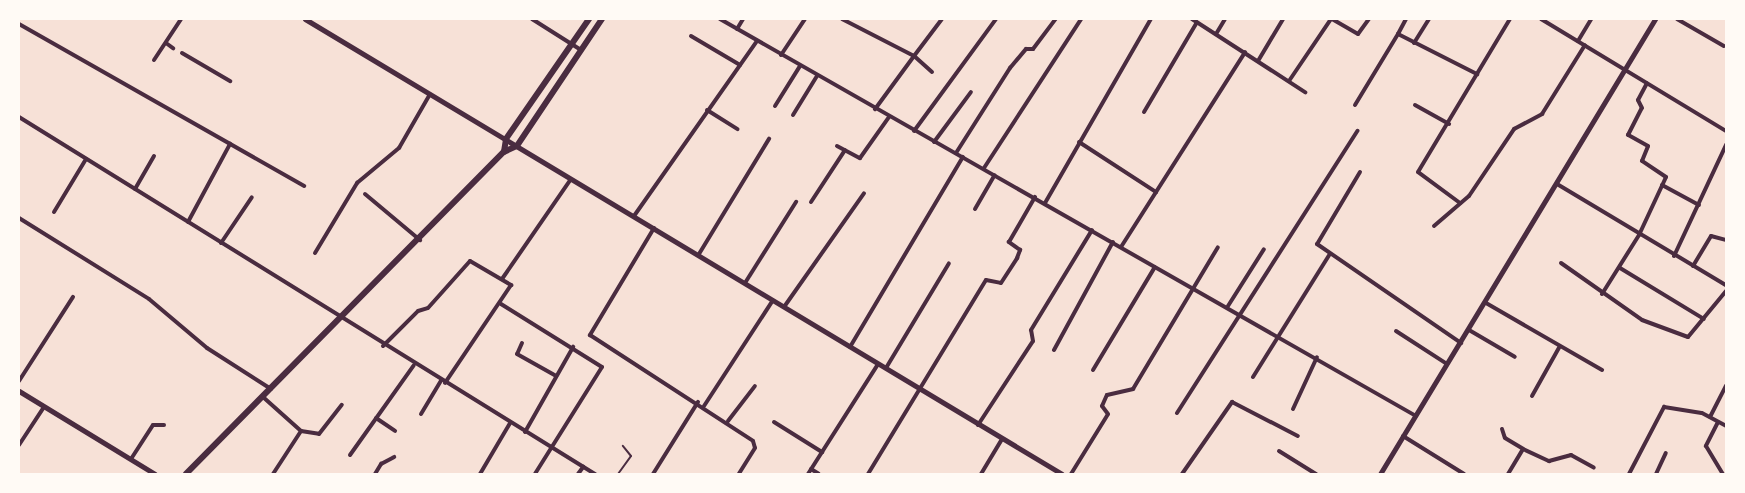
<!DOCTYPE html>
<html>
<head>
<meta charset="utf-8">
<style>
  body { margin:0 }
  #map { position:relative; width:1745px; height:493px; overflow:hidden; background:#f7e1d7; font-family:"Exo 2",sans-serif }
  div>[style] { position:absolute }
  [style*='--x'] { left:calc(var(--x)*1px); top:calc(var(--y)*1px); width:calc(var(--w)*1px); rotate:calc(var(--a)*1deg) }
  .service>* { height:2px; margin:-1px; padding:0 1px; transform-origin:1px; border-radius:1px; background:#4a2c40 }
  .minor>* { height:4px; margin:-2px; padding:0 2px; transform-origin:2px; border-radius:2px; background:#4a2c40 }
  .tertiary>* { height:5px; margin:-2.5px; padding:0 2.5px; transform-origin:2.5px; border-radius:2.5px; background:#4a2c40 }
  .secondary>* { height:5.5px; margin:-2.75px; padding:0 2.75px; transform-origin:2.75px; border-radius:2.75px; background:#4a2c40 }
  span { translate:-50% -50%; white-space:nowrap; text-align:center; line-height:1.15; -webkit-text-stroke:4.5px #fffaf5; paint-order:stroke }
  .frame { position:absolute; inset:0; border:20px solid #fffaf5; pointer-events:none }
</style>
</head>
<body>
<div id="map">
  <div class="service">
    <i style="--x:618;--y:474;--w:22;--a:-54"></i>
    <i style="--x:631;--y:456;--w:13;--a:-129"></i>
  </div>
  <div class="minor">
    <i style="--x:532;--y:19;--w:58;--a:32.3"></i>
    <i style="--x:720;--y:19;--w:801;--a:29.7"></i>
    <i style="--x:842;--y:19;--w:81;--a:27.2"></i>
    <i style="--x:914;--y:56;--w:66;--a:126.3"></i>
    <i style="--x:1192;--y:19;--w:135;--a:32.9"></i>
    <i style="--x:1332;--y:19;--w:30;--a:30"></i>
    <i style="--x:1358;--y:34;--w:19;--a:-54"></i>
    <i style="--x:1541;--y:19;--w:216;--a:31.2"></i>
    <i style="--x:1677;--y:19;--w:54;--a:29.9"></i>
    <i style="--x:19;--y:24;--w:328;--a:29.6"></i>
    <i style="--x:737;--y:29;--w:12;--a:-59"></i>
    <i style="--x:1216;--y:34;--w:17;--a:-59"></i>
    <i style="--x:1398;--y:34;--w:17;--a:-62"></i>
    <i style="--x:691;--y:36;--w:57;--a:30.6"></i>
    <i style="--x:1578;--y:41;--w:26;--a:-59"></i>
    <i style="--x:166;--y:43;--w:9;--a:36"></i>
    <i style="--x:1414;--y:43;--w:28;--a:-58"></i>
    <i style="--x:182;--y:53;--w:56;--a:30.3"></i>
    <i style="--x:781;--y:55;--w:43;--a:-56.3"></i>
    <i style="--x:154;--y:60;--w:49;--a:-56.6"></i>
    <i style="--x:1258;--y:61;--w:49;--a:-59.2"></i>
    <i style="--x:932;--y:72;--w:24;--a:-138"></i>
    <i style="--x:914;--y:56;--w:46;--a:-52.9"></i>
    <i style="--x:1289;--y:81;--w:75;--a:-55.9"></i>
    <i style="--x:1355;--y:105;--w:83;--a:-58.8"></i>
    <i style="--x:1398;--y:34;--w:89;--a:26.9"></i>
    <i style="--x:1415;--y:105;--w:39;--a:29"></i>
    <i style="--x:775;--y:106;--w:47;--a:-58"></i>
    <i style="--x:707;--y:110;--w:36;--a:32"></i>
    <i style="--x:1144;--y:112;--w:104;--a:-59.5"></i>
    <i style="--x:793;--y:115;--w:46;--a:-58.4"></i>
    <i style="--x:19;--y:117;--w:678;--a:31.79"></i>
    <i style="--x:914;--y:131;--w:139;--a:-53.8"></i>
    <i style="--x:934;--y:142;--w:62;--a:-53.5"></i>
    <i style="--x:1079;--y:142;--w:92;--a:33"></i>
    <i style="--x:837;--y:146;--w:26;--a:28"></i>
    <i style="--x:860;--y:158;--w:50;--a:-54.7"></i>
    <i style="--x:956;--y:153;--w:101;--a:-57.6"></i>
    <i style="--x:1010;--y:68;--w:25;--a:-50"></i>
    <i style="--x:1026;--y:49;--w:7;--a:0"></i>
    <i style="--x:1033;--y:49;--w:38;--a:-53"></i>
    <i style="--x:984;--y:168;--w:178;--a:-56.9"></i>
    <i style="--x:1360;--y:172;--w:84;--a:120.8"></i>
    <i style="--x:1317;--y:244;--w:175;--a:34.5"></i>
    <i style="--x:1557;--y:184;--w:197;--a:30.9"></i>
    <i style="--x:1662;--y:185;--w:42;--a:28.4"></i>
    <i style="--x:135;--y:189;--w:38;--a:-60"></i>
    <i style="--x:365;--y:194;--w:72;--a:39.9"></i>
    <i style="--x:811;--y:202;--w:62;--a:-56.8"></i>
    <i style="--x:1045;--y:203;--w:212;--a:-60.1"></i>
    <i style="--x:1460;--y:203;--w:52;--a:-143.6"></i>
    <i style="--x:1418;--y:172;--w:179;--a:-59"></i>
    <i style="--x:975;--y:209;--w:39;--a:-60"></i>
    <i style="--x:54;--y:212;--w:62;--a:-58.9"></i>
    <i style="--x:634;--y:216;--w:214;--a:-54.9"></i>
    <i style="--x:19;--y:218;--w:153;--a:31.9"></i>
    <i style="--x:149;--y:299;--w:76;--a:40.2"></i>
    <i style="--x:207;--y:348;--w:76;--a:32.6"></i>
    <i style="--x:188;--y:222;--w:89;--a:-61.7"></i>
    <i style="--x:1434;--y:226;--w:46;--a:-40.6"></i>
    <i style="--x:1469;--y:196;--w:81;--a:-56.1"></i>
    <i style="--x:1514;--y:129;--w:32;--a:-28"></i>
    <i style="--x:1542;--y:114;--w:81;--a:-58.1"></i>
    <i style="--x:654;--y:228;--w:125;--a:120.9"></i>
    <i style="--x:590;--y:335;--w:194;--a:33"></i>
    <i style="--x:753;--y:441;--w:7;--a:74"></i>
    <i style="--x:755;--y:448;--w:31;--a:122"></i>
    <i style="--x:221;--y:243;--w:55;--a:-56"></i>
    <i style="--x:1121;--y:247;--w:231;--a:-57.5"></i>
    <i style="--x:315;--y:253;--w:82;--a:-59"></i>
    <i style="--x:357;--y:183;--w:55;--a:-39.8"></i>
    <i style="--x:399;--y:148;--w:62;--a:-60.1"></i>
    <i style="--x:699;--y:254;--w:135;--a:-58.7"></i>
    <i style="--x:1674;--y:256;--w:123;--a:-64.9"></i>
    <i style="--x:1561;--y:263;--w:99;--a:35.1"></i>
    <i style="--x:1642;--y:320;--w:49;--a:20.3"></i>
    <i style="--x:1688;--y:337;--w:60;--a:-50.4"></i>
    <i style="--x:1693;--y:266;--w:35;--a:-59"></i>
    <i style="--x:1711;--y:236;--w:16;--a:15"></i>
    <i style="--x:1620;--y:268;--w:98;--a:31.3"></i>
    <i style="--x:502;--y:279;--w:121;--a:-55.4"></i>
    <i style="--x:745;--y:283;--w:96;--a:-57.8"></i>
    <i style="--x:1602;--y:294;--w:70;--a:-57.9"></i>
    <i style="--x:1639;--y:235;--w:64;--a:-65"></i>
    <i style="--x:1666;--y:177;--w:29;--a:-146"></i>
    <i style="--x:1642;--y:161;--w:16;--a:-68"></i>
    <i style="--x:1648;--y:146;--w:23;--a:-151"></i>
    <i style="--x:1628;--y:135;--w:30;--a:-63"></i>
    <i style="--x:1642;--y:108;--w:9;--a:-117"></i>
    <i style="--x:1638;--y:100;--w:19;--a:-62"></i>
    <i style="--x:1486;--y:303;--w:134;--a:30"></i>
    <i style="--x:501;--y:304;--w:119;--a:32"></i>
    <i style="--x:602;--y:367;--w:126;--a:122.1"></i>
    <i style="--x:1228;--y:306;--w:67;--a:-57.7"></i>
    <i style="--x:784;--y:307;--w:139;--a:-54.9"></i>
    <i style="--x:1469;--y:330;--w:53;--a:30.4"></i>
    <i style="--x:1396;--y:331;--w:61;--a:32.9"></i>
    <i style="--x:522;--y:343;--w:12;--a:114"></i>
    <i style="--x:517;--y:354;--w:45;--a:29.4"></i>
    <i style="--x:383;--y:346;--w:49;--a:-45"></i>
    <i style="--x:418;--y:311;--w:10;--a:-17"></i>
    <i style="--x:428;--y:308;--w:63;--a:-48.2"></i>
    <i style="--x:470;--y:261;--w:48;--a:30.3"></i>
    <i style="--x:511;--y:285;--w:118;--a:124"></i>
    <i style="--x:850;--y:347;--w:221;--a:-59.3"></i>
    <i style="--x:1054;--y:350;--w:123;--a:-61.4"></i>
    <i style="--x:886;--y:368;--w:122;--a:-59"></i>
    <i style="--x:1093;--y:370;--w:120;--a:-59"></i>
    <i style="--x:1253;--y:377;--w:145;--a:-58"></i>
    <i style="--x:19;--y:381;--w:100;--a:-57.3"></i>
    <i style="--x:1532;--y:396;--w:57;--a:-60.8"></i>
    <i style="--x:263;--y:397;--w:51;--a:41.8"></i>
    <i style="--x:301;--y:431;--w:51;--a:123.1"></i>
    <i style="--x:704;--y:406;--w:126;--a:-56.9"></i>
    <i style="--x:1293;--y:409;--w:57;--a:-65.2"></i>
    <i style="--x:1177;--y:413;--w:335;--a:-57.4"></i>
    <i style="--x:421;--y:414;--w:39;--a:-59"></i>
    <i style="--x:1710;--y:417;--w:35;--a:-63"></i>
    <i style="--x:376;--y:418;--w:23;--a:34"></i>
    <i style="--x:728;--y:421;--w:44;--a:-52.4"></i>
    <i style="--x:774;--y:422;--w:57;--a:32"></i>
    <i style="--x:1718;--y:422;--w:27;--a:117"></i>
    <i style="--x:1706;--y:446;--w:33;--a:59"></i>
    <i style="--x:978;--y:425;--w:100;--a:-56.8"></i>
    <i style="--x:1033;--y:341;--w:11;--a:-100"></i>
    <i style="--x:1031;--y:330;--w:117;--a:-58.6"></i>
    <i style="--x:1502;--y:429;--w:9;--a:72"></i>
    <i style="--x:1505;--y:438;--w:21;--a:31"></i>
    <i style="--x:301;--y:431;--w:18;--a:9"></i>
    <i style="--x:319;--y:434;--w:37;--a:-52"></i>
    <i style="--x:525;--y:432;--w:98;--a:-60.5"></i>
    <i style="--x:1403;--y:436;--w:72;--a:31.9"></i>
    <i style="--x:19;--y:445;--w:45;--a:-56.7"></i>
    <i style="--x:1279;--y:451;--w:44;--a:31.9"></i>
    <i style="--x:350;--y:455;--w:110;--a:-54.6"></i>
    <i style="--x:131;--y:459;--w:40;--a:-57.1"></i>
    <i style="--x:153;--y:425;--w:11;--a:0"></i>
    <i style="--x:811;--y:469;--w:9;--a:32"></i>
    <i style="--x:375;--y:474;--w:12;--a:-59"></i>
    <i style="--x:381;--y:464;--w:15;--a:-28"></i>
    <i style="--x:480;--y:474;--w:59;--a:-59.5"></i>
    <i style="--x:578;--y:474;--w:9;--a:-54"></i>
    <i style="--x:653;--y:474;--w:85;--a:-58"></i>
    <i style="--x:808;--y:474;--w:130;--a:-57.5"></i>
    <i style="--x:868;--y:474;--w:227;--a:-58.7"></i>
    <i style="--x:986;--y:280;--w:15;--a:11"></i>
    <i style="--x:1001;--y:283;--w:30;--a:-57"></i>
    <i style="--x:1017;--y:258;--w:9;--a:-69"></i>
    <i style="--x:1020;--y:250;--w:14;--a:-144"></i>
    <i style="--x:1009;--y:242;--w:52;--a:-60"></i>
    <i style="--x:981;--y:474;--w:41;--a:-59"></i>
    <i style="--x:1071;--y:474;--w:70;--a:-58.3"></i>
    <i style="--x:1108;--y:414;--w:10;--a:-127"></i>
    <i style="--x:1102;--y:406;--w:12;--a:-66"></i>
    <i style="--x:1107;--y:395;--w:27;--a:-13"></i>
    <i style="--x:1133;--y:389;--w:165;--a:-59.1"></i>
    <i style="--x:1182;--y:474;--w:88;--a:-55.2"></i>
    <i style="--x:1232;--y:402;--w:74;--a:27.3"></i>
    <i style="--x:1508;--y:474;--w:29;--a:-59"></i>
    <i style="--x:1523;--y:449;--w:29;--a:25"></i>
    <i style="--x:1549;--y:461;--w:23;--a:-15"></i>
    <i style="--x:1571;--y:455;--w:26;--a:29"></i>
    <i style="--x:1629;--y:474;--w:76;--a:-62.4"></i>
    <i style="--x:1664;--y:407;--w:38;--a:9"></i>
    <i style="--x:1702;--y:413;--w:27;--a:28"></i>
    <i style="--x:1656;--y:474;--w:23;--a:-65"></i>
  </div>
  <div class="tertiary">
    <i style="--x:305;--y:19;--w:883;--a:31.01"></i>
    <i style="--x:19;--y:391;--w:159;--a:31.4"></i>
    <i style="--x:1380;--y:474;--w:532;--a:-58.85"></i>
  </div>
  <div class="secondary">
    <i style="--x:504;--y:152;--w:13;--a:-81"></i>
    <i style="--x:506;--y:139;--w:146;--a:-55.3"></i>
    <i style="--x:186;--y:474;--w:453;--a:-45.4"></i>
    <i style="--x:504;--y:152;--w:14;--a:-25"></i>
    <i style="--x:517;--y:146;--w:153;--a:-56.2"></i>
  </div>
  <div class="frame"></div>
</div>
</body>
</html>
